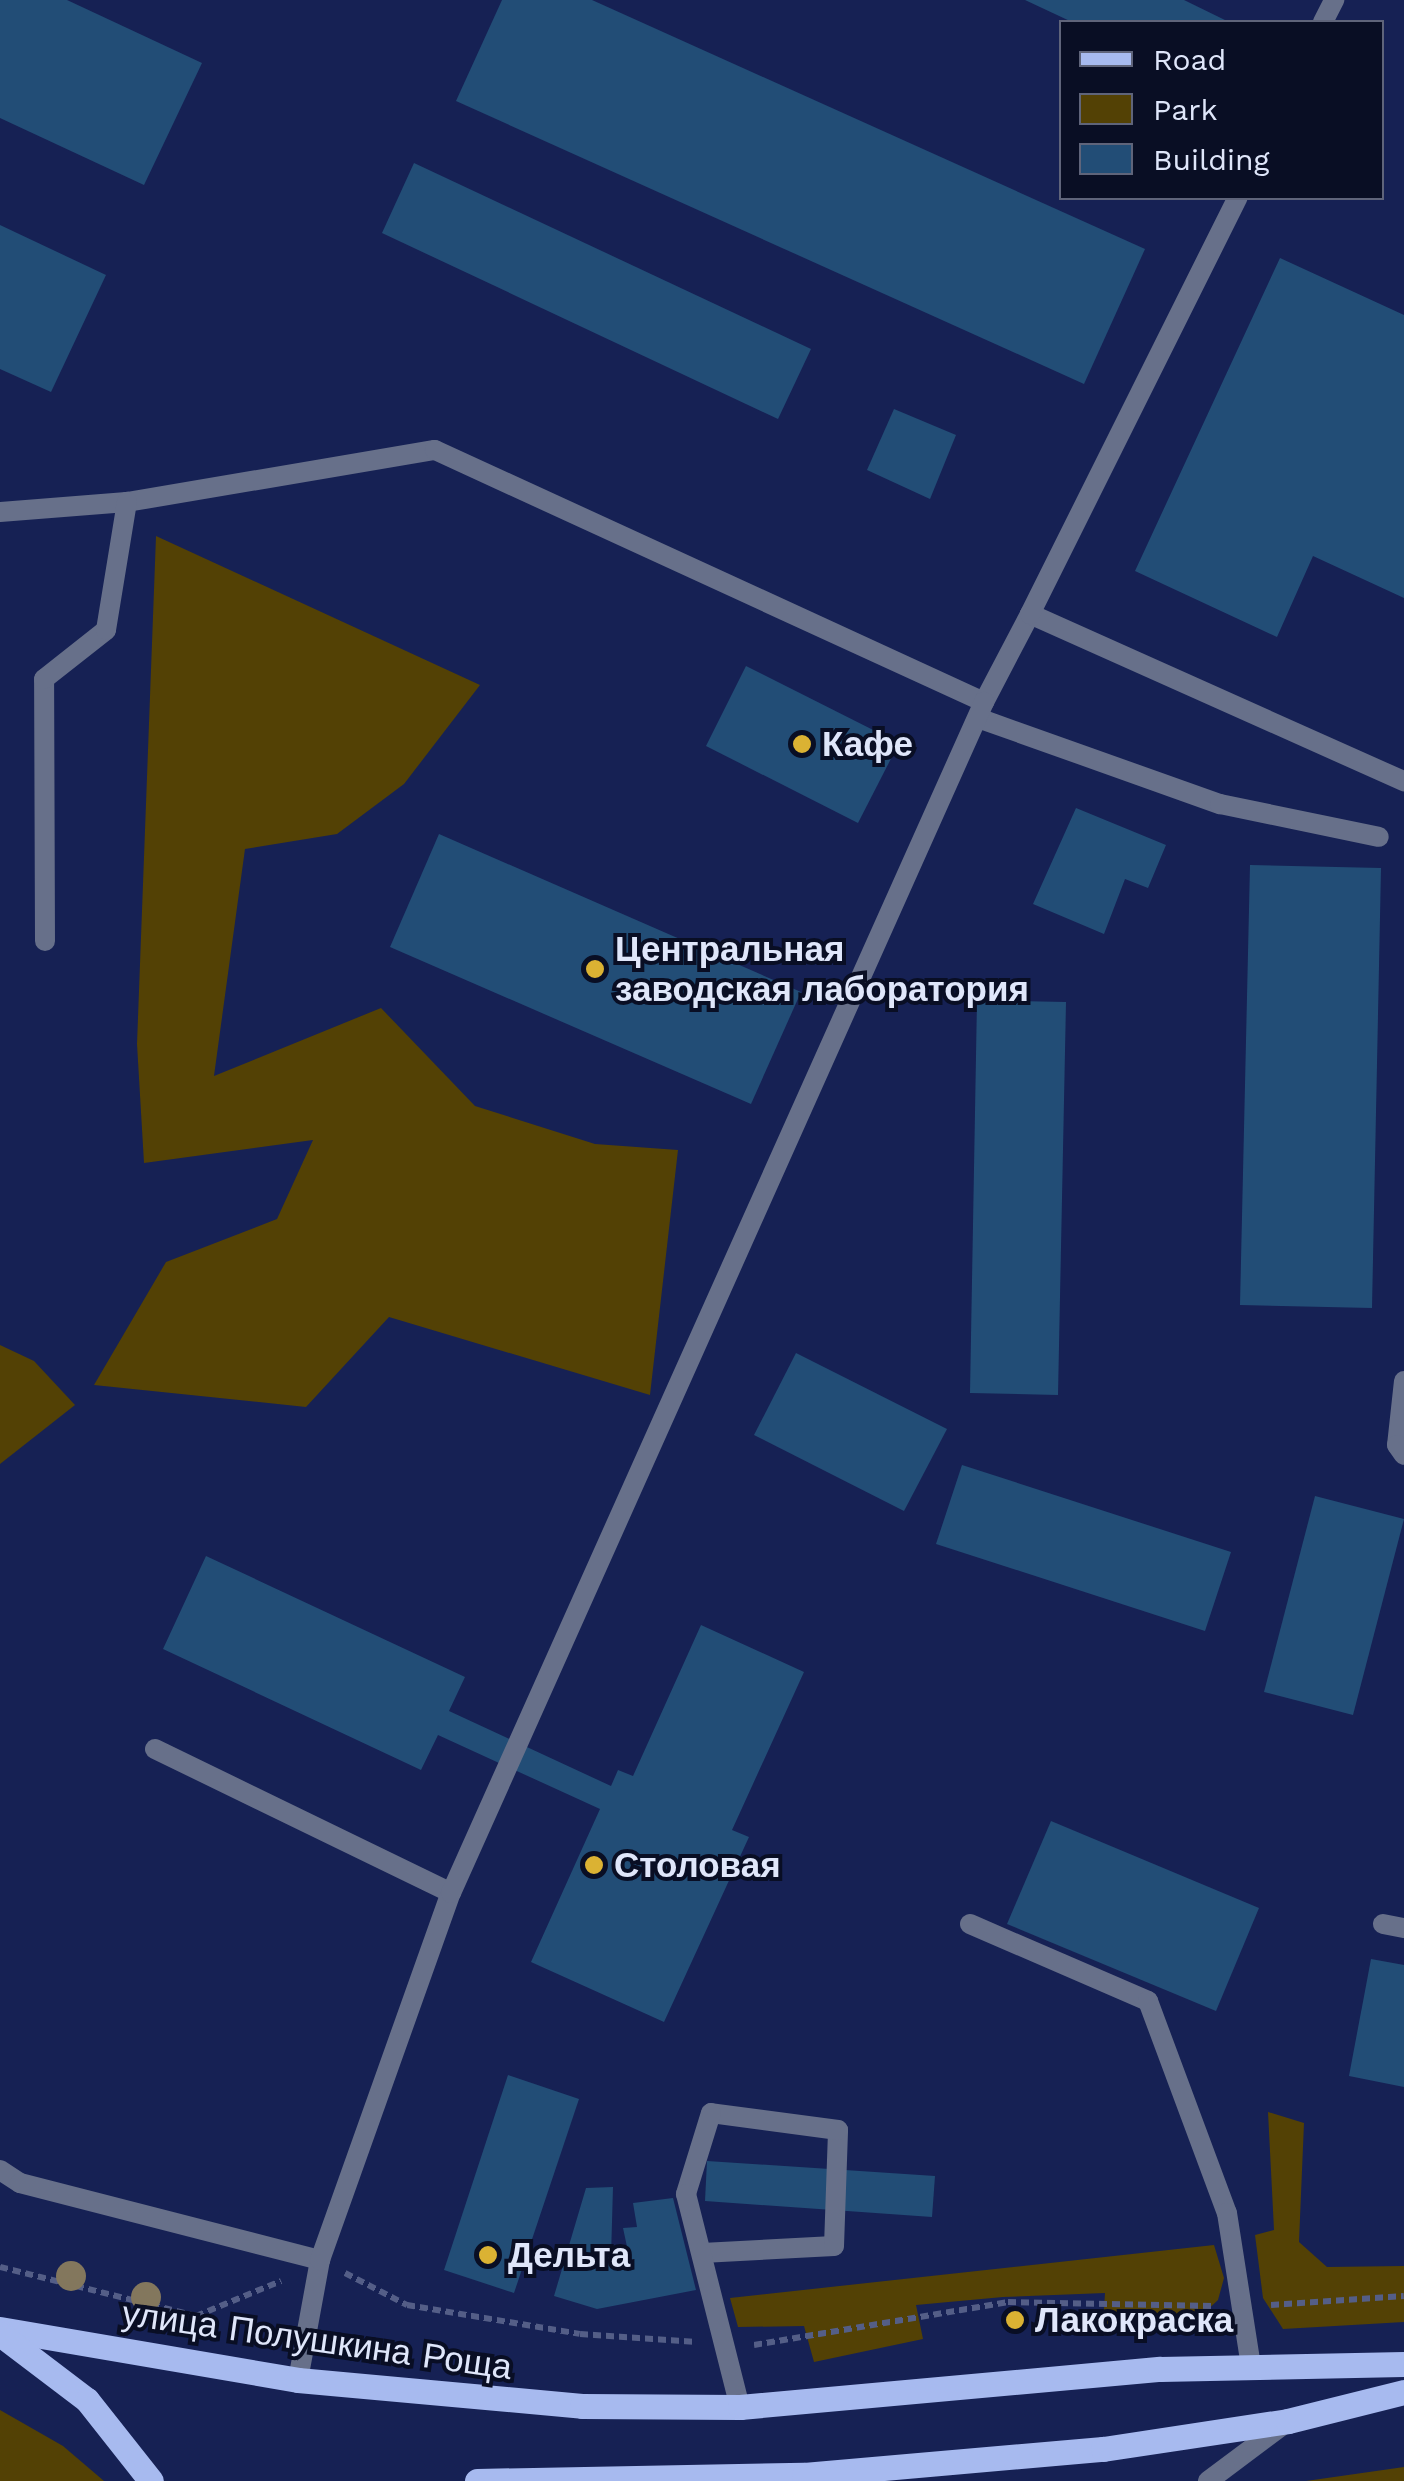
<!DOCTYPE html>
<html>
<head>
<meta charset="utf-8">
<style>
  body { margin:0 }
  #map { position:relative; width:1404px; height:2481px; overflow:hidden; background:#162154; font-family:"Work Sans",sans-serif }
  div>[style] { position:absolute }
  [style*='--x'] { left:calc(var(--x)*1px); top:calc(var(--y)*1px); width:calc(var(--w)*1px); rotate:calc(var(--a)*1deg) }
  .green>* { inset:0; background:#534105 }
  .building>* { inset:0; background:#224d76 }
  .path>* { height:6px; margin-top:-3px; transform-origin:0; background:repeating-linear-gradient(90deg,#545e87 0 8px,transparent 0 13px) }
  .service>* { height:20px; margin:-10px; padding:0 10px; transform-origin:10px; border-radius:10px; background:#67708a }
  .primary>* { height:25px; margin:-12.5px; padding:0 12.5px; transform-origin:12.5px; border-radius:12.5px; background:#a7baef }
  .trees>* { width:30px; height:30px; margin:-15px; border-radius:50%; background:#83775d }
  .dots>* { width:28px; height:28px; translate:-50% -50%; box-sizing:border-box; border:5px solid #090e24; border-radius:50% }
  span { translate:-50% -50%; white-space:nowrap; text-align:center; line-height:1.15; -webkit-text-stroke:8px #090e24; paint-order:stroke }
  .poi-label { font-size:35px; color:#dfe6fa; font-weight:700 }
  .left { translate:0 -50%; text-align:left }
  .street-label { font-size:35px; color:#dfe6fa }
  .legend { position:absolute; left:1059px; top:20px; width:325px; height:180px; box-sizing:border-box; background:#090e24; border:2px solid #5f647a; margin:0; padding:12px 18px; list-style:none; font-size:30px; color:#dfe6fa }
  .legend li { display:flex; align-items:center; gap:20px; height:50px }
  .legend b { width:50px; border:2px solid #5f647a }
</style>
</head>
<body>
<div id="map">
  <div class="green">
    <i style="clip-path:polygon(156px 536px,480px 685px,404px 784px,337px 834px,245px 849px,214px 1076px,381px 1008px,475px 1106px,595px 1144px,678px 1150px,650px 1395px,389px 1317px,306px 1407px,94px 1385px,166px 1262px,277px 1219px,313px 1140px,144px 1163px,137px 1044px)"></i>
    <i style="clip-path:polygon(0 1345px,34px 1361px,75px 1405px,0 1464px)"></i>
    <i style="clip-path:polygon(1268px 2112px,1304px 2123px,1299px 2242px,1327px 2267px,1404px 2266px,1404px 2322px,1283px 2329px,1263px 2298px,1255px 2235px,1274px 2230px)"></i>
    <i style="clip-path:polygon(1214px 2245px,1224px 2278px,1218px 2300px,1185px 2331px,1103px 2324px,1105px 2293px,1003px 2297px,916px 2305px,923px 2339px,814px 2362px,804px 2326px,738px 2327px,730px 2298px)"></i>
    <i style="clip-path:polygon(0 2410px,63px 2446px,104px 2481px,0 2481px)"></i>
    <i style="clip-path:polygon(1404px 2467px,1404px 2481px,1306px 2481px)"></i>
  </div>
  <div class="building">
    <i style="clip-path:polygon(0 0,67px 0,202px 63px,144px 185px,0 118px)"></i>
    <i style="clip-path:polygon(502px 0,592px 0,1145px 249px,1084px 384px,456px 101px)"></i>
    <i style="clip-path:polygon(1025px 0,1184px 0,1229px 22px,1072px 22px)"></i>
    <i style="clip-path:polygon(414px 163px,811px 349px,778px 419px,382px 233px)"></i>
    <i style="clip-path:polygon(0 225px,106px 275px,51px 392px,0 369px)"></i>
    <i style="clip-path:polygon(1280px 258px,1404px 315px,1404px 598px,1313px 556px,1277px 637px,1135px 571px)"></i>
    <i style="clip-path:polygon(894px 409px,956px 435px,930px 499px,867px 470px)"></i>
    <i style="clip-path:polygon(746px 666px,899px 743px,858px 823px,706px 746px)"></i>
    <i style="clip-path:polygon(1076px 808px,1166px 845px,1148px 888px,1125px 879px,1104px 934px,1033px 904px)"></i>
    <i style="clip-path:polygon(439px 834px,801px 992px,751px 1104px,390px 947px)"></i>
    <i style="clip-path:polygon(1250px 865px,1381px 868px,1372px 1308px,1240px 1305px)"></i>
    <i style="clip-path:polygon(977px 1000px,1066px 1002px,1058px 1395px,970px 1393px)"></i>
    <i style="clip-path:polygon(796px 1353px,947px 1429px,904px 1511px,754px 1435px)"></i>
    <i style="clip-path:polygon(962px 1465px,1231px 1552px,1205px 1631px,936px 1544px)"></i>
    <i style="clip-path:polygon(1315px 1496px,1404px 1519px,1353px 1715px,1264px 1692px)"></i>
    <i style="clip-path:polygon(206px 1556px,465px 1677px,449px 1711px,611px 1786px,618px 1770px,633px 1776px,701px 1625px,804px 1672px,732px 1830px,749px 1837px,664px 2022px,531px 1962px,600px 1809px,438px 1735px,421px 1770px,163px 1649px)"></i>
    <i style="clip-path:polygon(1051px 1821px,1259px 1908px,1216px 2011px,1007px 1924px)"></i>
    <i style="clip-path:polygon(1371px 1959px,1404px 1965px,1404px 2087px,1349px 2076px)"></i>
    <i style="clip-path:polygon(508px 2075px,579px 2099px,514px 2293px,444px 2270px)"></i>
    <i style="clip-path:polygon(707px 2161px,935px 2176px,932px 2217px,705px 2201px)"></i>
    <i style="clip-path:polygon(613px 2187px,611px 2257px,629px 2256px,623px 2228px,637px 2227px,633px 2203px,673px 2198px,696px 2290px,597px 2309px,554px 2296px,586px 2188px)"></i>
  </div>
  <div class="path">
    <i style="--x:0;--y:2267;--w:202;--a:14"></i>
    <i style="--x:196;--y:2316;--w:92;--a:-22.4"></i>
    <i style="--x:345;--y:2273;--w:70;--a:27.3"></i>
    <i style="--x:407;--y:2305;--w:175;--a:9.5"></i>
    <i style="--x:580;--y:2334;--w:117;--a:3.9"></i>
    <i style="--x:1271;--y:2305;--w:133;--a:-3.9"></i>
    <i style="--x:754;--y:2345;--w:258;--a:-9.6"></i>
    <i style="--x:1008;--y:2302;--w:205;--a:1.1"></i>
  </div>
  <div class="service">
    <i style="--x:1323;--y:22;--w:25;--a:-63"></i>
    <i style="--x:0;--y:512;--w:127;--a:-4.5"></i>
    <i style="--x:127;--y:502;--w:312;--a:-9.6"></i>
    <i style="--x:435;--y:450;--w:604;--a:24.66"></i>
    <i style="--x:984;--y:702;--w:99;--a:-62.4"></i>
    <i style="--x:1030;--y:614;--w:410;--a:24.1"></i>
    <i style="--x:1030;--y:614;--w:465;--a:-63.5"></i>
    <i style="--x:978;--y:718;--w:257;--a:19.6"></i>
    <i style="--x:1220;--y:804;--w:162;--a:11.7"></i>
    <i style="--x:45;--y:941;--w:262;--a:-90.2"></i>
    <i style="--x:44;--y:679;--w:79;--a:-38.3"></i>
    <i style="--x:106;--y:630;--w:130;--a:-80.7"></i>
    <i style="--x:1404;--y:1381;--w:64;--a:96.2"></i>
    <i style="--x:1397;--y:1445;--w:12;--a:55"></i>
    <i style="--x:155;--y:1749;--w:329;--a:25.9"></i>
    <i style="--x:970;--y:1924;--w:194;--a:23.4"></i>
    <i style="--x:1148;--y:2001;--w:226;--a:69.6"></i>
    <i style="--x:1227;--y:2213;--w:156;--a:81.1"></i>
    <i style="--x:1383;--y:1924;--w:21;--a:11"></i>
    <i style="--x:0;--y:2170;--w:24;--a:33"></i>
    <i style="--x:20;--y:2183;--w:310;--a:14.4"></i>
    <i style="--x:702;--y:2253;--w:132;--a:-3"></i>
    <i style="--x:834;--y:2246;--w:116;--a:-88"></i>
    <i style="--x:838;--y:2130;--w:128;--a:-172.4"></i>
    <i style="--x:711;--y:2113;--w:85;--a:107.2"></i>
    <i style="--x:686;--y:2194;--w:220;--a:75.8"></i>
    <i style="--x:298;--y:2380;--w:122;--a:-79.6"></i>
    <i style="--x:320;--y:2260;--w:390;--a:-70.4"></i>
    <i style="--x:451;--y:1893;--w:1305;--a:-65.89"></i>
    <i style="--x:1208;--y:2481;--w:99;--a:-36.8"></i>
  </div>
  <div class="primary">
    <i style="--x:0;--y:2329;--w:302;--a:9.7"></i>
    <i style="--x:298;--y:2380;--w:285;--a:5.2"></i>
    <i style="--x:582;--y:2406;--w:158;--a:0.4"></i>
    <i style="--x:740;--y:2407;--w:422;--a:-5.2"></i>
    <i style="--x:1160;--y:2369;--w:244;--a:-1.2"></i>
    <i style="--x:0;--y:2334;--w:109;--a:37.2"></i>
    <i style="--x:87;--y:2400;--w:103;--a:51.7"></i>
    <i style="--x:477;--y:2481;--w:327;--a:-1.1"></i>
    <i style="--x:804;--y:2475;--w:300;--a:-5"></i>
    <i style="--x:1103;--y:2449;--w:187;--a:-8.6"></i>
    <i style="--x:1288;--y:2421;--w:120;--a:-14"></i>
  </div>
  <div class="trees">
    <i style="left:71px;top:2276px"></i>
    <i style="left:146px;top:2297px"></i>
  </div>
  <div class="dots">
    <i style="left:802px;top:744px;background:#dbb233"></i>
    <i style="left:595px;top:969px;background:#dbb233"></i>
    <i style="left:594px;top:1865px;background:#dbb233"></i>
    <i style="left:488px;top:2255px;background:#dbb233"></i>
    <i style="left:1015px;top:2320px;background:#dbb233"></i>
  </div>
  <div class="poi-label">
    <span class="left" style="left:822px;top:744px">Кафе</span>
    <span class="left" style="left:615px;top:969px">Центральная<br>заводская лаборатория</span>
    <span class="left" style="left:614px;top:1865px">Столовая</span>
    <span class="left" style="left:508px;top:2255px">Дельта</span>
    <span class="left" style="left:1035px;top:2320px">Лакокраска</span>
  </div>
  <div class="street-label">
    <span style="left:317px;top:2340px;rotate:8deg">улица Полушкина Роща</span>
  </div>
  <ul class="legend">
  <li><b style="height:12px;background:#a7baef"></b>Road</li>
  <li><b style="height:28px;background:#534105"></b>Park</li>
  <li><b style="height:28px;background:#224d76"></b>Building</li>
  </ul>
</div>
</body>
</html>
